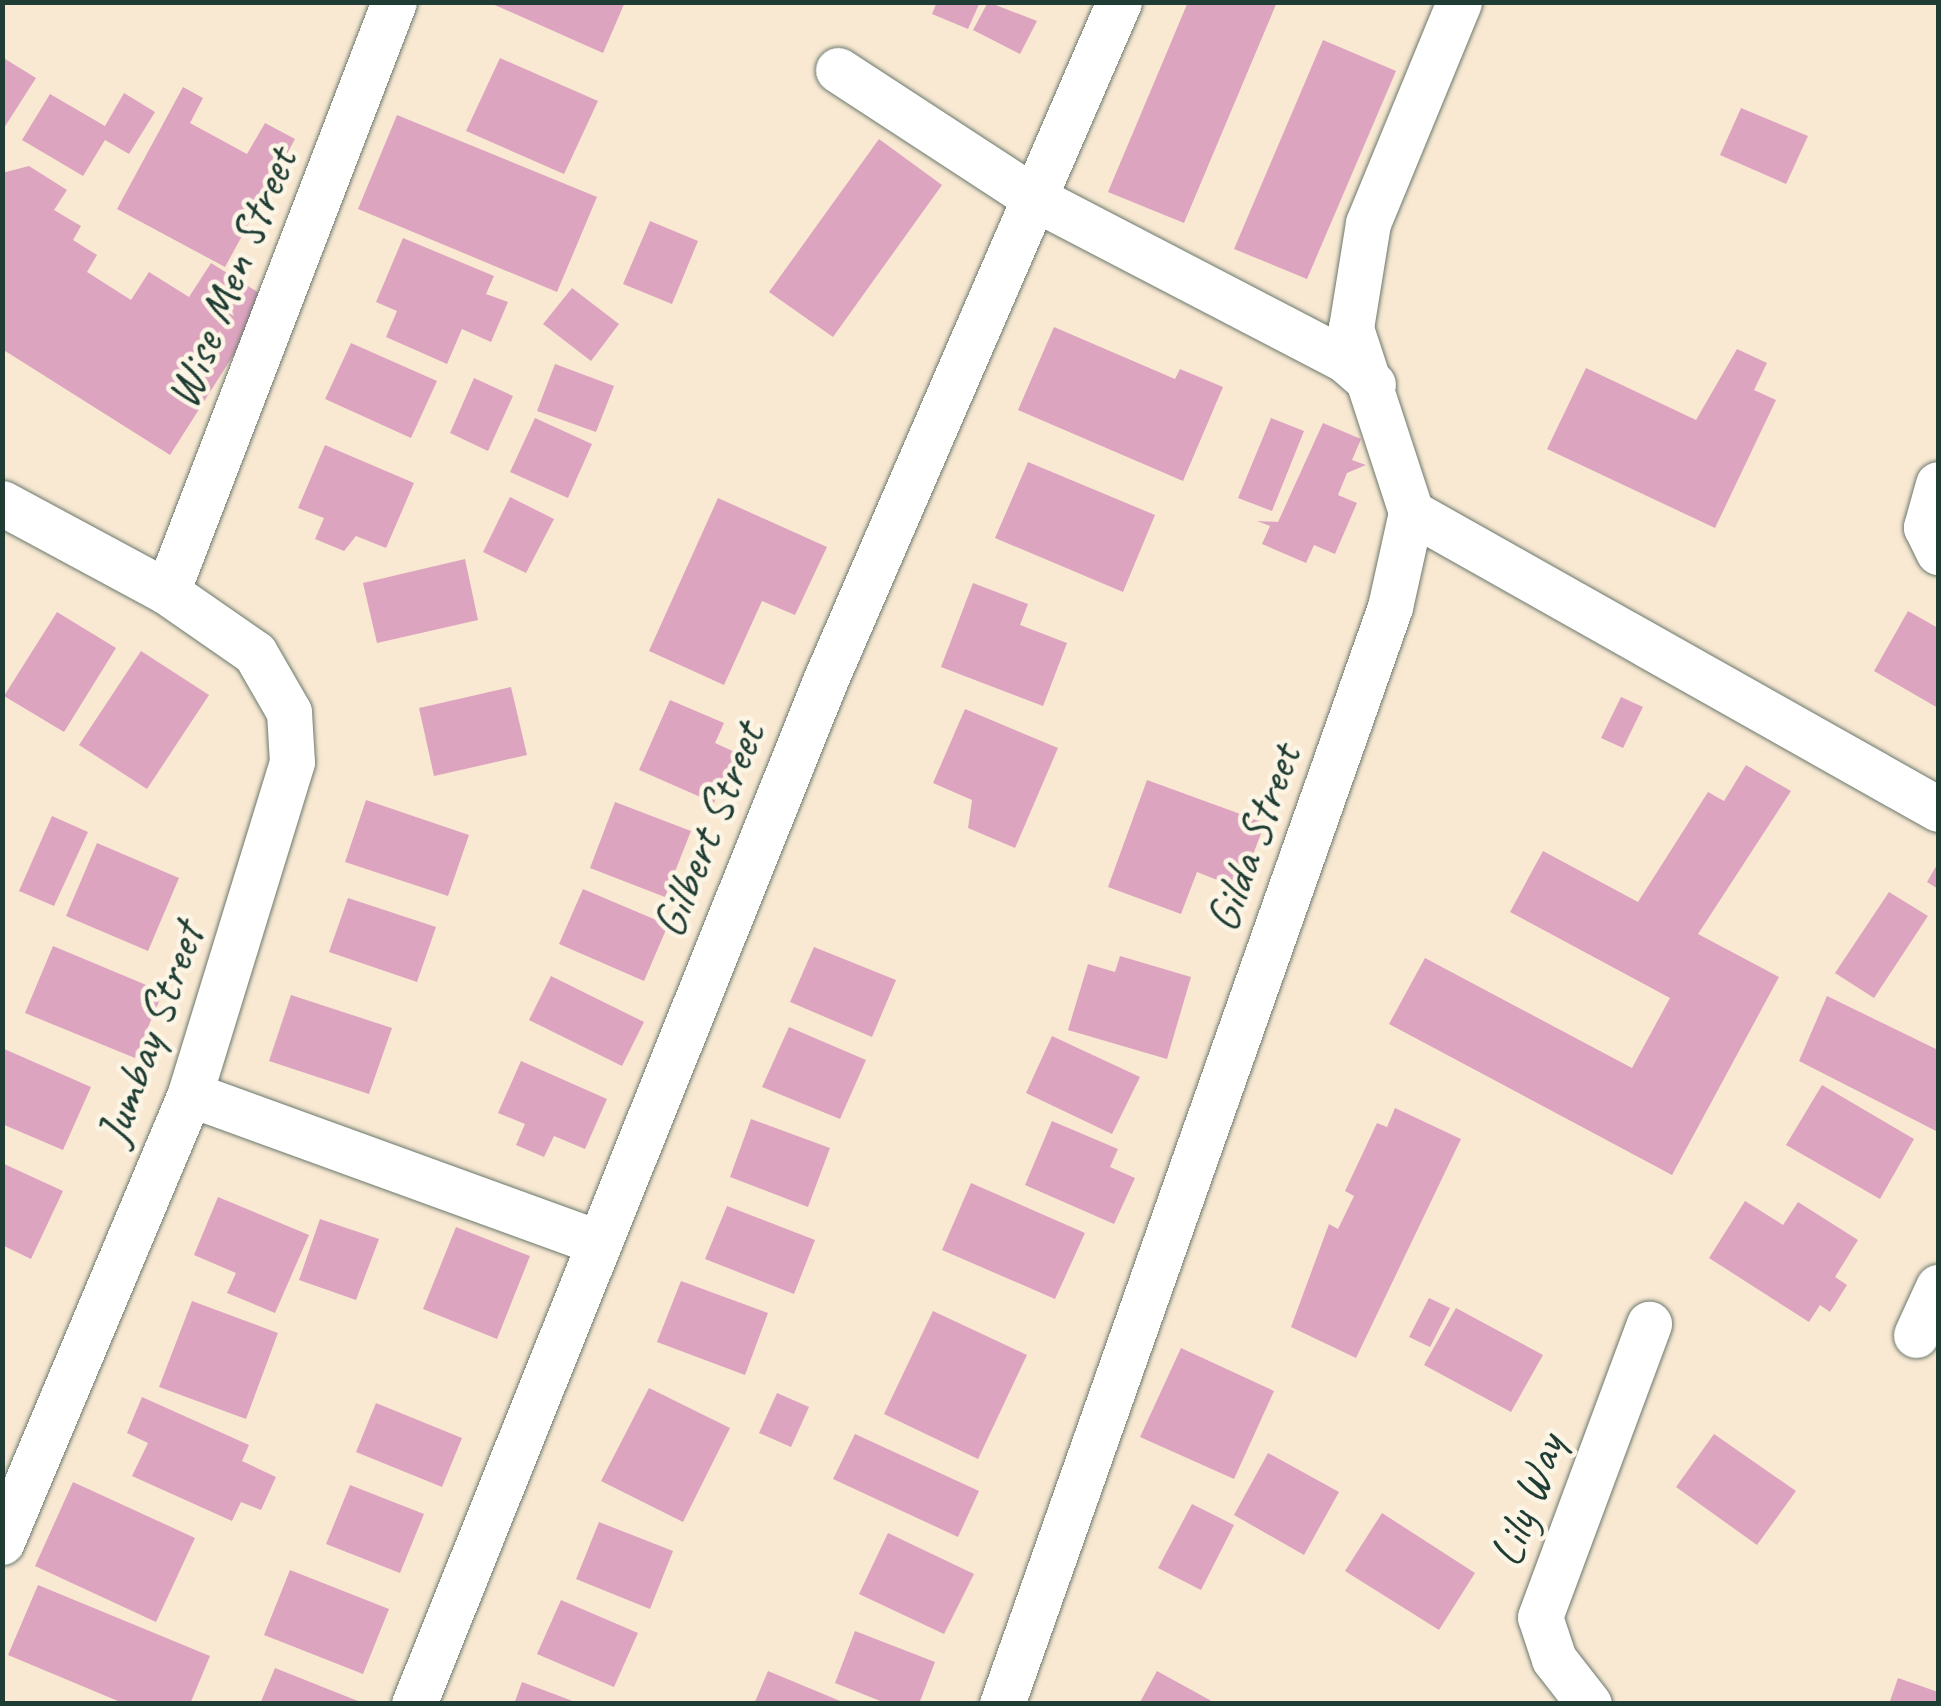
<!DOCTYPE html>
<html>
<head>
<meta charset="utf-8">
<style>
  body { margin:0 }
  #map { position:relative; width:1941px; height:1706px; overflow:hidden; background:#f9e9d3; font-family:Caveat,sans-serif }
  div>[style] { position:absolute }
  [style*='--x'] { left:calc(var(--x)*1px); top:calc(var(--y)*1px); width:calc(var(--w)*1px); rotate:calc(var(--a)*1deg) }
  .building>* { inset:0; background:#dda4c0 }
  .roads { filter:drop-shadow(0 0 2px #6b796c) drop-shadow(0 0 2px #6b796c) }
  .minor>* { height:45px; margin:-22.5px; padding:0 22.5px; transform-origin:22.5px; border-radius:22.5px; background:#fff }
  span { translate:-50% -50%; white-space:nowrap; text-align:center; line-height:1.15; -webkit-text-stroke:9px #fcf5e5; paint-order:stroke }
  .street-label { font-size:48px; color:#1f3d34 }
  .frame { position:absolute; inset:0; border:5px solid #1f3d34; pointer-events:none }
</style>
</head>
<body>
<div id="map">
  <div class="building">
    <i style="clip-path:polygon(488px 2px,625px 2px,603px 53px)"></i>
    <i style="clip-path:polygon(937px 2px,980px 2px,968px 29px,932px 14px)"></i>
    <i style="clip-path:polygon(988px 2px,1037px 21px,1020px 54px,973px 30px)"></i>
    <i style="clip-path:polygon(1188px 2px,1277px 2px,1184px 223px,1108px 192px)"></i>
    <i style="clip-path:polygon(1323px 40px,1396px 71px,1307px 279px,1234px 249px)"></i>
    <i style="clip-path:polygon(2px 57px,36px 78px,2px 131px)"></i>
    <i style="clip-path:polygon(500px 58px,598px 101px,564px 174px,466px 131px)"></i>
    <i style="clip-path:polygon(183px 87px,203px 98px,190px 123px,247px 154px,265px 123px,295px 139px,225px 267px,117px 209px)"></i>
    <i style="clip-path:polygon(124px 93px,155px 112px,129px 154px,105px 140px,83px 176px,22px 140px,50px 94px,105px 126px)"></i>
    <i style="clip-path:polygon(1741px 108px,1808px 136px,1786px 184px,1720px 155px)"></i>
    <i style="clip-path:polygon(397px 115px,597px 197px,557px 292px,358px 209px)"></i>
    <i style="clip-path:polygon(879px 139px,942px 185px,833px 337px,769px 292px)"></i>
    <i style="clip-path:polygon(29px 166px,67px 190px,54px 210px,81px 226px,73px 240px,97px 255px,87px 272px,131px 300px,149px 272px,189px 297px,211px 263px,269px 299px,170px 455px,2px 349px,2px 173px)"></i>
    <i style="clip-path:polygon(650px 221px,698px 241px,672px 304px,623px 284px)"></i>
    <i style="clip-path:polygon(403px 238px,494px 276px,486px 294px,508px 302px,491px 342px,462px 329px,447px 364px,386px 337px,397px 311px,376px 302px)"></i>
    <i style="clip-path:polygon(572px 288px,619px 324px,591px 361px,543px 324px)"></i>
    <i style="clip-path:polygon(1054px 327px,1175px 379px,1180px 369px,1223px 387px,1183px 481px,1018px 410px)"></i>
    <i style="clip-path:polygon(351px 343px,437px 381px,411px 438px,325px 399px)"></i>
    <i style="clip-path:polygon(1737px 349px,1767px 363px,1754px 390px,1776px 400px,1715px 528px,1547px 449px,1586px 368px,1696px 420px)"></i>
    <i style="clip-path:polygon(555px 364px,614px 386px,596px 432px,537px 411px)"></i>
    <i style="clip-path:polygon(474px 378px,513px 396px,488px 451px,450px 433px)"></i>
    <i style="clip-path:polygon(535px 418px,592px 444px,568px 498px,510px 472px)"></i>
    <i style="clip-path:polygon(1271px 418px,1304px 431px,1272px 511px,1238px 498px)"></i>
    <i style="clip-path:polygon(1323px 423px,1361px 439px,1352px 460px,1366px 465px,1347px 473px,1338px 495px,1357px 503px,1335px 554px,1314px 545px,1306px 563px,1262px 544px,1270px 526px,1257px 521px,1278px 522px)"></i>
    <i style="clip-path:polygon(325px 445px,414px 483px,386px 548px,356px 536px,344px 551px,315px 539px,324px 518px,298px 508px)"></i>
    <i style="clip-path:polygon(1028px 462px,1155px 515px,1123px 592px,995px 538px)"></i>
    <i style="clip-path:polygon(510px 497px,554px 519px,526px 573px,483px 552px)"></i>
    <i style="clip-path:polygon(718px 498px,827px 547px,795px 615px,762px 601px,724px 685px,649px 651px)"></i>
    <i style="clip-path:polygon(465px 559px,478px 620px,377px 643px,363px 583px)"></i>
    <i style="clip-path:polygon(973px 583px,1028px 604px,1020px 625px,1067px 643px,1043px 706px,941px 667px)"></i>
    <i style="clip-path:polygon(1908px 611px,1938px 628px,1938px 708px,1874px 671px)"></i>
    <i style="clip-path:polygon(57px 612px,116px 648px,64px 732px,4px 696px)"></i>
    <i style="clip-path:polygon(141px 651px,209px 695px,147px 789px,79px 745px)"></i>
    <i style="clip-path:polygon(511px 687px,527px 755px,434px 776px,419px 708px)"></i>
    <i style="clip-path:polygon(1621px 697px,1643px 707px,1623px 748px,1601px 738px)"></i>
    <i style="clip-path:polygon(670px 700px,724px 723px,715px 743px,737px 753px,714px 803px,639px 770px)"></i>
    <i style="clip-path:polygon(965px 709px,1058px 748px,1015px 848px,968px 828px,972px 800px,933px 783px)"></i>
    <i style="clip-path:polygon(1746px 765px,1791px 791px,1698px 934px,1779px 977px,1672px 1175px,1389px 1024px,1425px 958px,1632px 1068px,1670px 998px,1510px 912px,1543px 851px,1638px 902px,1708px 792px,1724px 801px)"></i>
    <i style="clip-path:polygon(1147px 780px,1265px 823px,1240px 889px,1197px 872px,1181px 914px,1108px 887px)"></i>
    <i style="clip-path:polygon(366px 800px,469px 835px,448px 896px,345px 862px)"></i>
    <i style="clip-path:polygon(615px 802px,691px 831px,665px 897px,590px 868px)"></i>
    <i style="clip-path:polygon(52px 816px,88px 832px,54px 906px,19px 891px)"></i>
    <i style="clip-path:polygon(97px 843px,179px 878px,148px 951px,66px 916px)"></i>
    <i style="clip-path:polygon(1938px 863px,1938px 889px,1927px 882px)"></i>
    <i style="clip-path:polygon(583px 889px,668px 925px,644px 981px,559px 944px)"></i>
    <i style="clip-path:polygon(1889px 892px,1928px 916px,1874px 998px,1835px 973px)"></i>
    <i style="clip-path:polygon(348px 898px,436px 927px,417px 982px,329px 952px)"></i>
    <i style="clip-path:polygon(53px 946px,163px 992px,135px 1058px,25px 1013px)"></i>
    <i style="clip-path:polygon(814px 947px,896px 980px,872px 1037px,790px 1002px)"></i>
    <i style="clip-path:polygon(1120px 956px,1191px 977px,1167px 1059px,1068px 1030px,1088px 964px,1115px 972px)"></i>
    <i style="clip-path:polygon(551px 976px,644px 1022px,622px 1066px,529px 1020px)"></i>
    <i style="clip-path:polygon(291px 995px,392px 1028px,369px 1094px,269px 1061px)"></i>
    <i style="clip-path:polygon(1827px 996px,1938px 1050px,1938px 1132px,1799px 1061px)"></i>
    <i style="clip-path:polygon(789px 1027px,866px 1060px,840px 1119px,762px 1087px)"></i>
    <i style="clip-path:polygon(1052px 1036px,1140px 1077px,1112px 1134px,1026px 1093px)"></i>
    <i style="clip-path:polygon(2px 1048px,91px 1087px,63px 1150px,2px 1124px)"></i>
    <i style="clip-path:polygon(521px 1061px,607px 1099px,585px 1149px,554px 1136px,544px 1157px,516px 1145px,525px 1124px,498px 1113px)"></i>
    <i style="clip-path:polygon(1822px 1085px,1914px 1139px,1880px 1199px,1786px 1145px)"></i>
    <i style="clip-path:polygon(1395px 1108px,1461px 1139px,1356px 1358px,1291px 1327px,1329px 1224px,1338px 1229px,1354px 1196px,1345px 1191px,1377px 1123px,1387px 1127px)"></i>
    <i style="clip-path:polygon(751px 1119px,830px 1148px,808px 1207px,730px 1177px)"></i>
    <i style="clip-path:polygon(1052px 1121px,1118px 1149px,1110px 1167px,1135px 1178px,1114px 1224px,1025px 1185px)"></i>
    <i style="clip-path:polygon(2px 1163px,63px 1191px,31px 1259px,2px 1245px)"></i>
    <i style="clip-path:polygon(971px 1183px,1085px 1233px,1055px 1299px,942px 1250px)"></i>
    <i style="clip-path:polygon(218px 1197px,309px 1235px,275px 1313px,227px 1293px,236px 1273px,194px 1255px)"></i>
    <i style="clip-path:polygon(1745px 1201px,1783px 1225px,1798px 1202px,1858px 1240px,1835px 1277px,1847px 1285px,1830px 1312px,1820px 1305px,1809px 1322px,1709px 1258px)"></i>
    <i style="clip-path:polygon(727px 1206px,815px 1240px,794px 1294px,705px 1259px)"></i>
    <i style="clip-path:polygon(320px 1219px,379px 1239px,356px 1300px,299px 1280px)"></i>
    <i style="clip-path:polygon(456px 1227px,530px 1256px,497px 1339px,423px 1309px)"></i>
    <i style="clip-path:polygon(681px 1281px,768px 1313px,745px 1375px,657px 1342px)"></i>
    <i style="clip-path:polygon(1429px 1298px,1450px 1308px,1430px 1347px,1409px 1337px)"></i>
    <i style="clip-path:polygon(192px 1301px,278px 1333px,246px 1419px,159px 1387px)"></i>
    <i style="clip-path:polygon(1456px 1308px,1543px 1355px,1511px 1412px,1424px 1365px)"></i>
    <i style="clip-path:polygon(933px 1311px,1027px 1355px,978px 1459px,884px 1414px)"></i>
    <i style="clip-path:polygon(1181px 1348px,1274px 1391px,1234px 1479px,1140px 1437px)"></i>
    <i style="clip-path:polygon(649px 1388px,730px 1428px,683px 1522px,601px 1481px)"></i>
    <i style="clip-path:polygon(777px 1393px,809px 1407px,791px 1447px,759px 1433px)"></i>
    <i style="clip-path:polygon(142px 1397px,249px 1445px,242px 1461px,276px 1477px,261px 1510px,241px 1502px,232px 1521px,132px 1476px,148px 1443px,127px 1433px)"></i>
    <i style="clip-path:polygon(376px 1403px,462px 1438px,442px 1487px,356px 1452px)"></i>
    <i style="clip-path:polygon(855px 1434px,979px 1491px,958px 1537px,833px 1479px)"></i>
    <i style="clip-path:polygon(1714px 1434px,1796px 1491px,1757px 1545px,1676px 1487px)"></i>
    <i style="clip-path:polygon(1268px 1453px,1339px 1492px,1304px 1555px,1234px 1515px)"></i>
    <i style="clip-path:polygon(73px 1482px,195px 1538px,156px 1622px,35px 1566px)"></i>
    <i style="clip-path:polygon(350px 1485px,424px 1514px,400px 1573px,326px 1544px)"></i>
    <i style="clip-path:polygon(1192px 1504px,1234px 1525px,1201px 1590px,1158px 1568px)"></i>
    <i style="clip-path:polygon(1382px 1513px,1475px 1573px,1439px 1630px,1345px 1571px)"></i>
    <i style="clip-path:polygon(599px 1522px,673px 1551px,650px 1609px,576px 1579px)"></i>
    <i style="clip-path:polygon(888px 1533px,974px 1574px,944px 1634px,859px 1594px)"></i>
    <i style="clip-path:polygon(290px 1570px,389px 1609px,363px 1674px,264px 1635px)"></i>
    <i style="clip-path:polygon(38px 1585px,210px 1656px,190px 1704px,125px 1704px,8px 1655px)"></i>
    <i style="clip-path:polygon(561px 1600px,638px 1633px,614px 1687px,537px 1654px)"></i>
    <i style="clip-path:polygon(855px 1631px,935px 1662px,919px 1704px,888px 1704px,835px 1683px)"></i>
    <i style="clip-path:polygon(275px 1668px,363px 1703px,363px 1704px,260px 1704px)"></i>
    <i style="clip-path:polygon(768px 1671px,845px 1703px,845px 1704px,754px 1704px)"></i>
    <i style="clip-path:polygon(1157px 1671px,1217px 1704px,1139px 1704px)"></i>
    <i style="clip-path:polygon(1898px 1678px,1938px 1692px,1938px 1704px,1889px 1704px)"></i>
    <i style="clip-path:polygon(522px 1682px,578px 1703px,578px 1704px,514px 1704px)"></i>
  </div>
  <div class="roads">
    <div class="minor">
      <i style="--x:838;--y:70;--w:234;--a:33.1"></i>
      <i style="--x:1034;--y:198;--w:351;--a:27.5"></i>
      <i style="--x:1345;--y:360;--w:37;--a:41"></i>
      <i style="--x:1938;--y:484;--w:45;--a:105.6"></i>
      <i style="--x:1926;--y:527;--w:28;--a:64"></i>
      <i style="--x:2;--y:503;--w:187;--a:28.3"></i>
      <i style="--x:167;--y:592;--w:107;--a:34.7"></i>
      <i style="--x:255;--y:653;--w:68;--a:60"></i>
      <i style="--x:289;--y:712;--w:50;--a:86.6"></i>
      <i style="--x:292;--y:762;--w:347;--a:107.1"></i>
      <i style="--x:190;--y:1094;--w:486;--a:112.8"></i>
      <i style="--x:1411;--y:512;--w:605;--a:29.4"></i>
      <i style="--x:167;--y:592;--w:632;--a:-68.96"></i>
      <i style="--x:190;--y:1094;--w:435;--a:20"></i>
      <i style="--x:1916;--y:1335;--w:53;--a:-65.4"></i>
      <i style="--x:414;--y:1704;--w:1102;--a:-68.11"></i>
      <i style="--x:825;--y:681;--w:740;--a:-66.59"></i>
      <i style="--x:1002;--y:1704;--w:1164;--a:-70.52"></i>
      <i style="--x:1390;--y:607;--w:97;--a:-77.5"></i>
      <i style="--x:1411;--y:512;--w:194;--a:-108.1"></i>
      <i style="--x:1351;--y:328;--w:106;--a:-80.8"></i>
      <i style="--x:1368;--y:223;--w:239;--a:-67.6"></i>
      <i style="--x:1589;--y:1704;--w:57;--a:-127.9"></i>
      <i style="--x:1554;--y:1659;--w:44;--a:-108.4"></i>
      <i style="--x:1540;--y:1617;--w:313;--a:-69.6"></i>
    </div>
  </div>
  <div class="street-label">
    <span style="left:231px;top:278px;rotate:-68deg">Wise Men Street</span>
    <span style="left:708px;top:830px;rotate:-68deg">Gilbert Street</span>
    <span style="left:1253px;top:838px;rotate:-70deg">Gilda Street</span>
    <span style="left:150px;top:1034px;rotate:-70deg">Jumbay Street</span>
    <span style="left:1527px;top:1500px;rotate:-70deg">Lily Way</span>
  </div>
  <div class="frame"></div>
</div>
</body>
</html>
